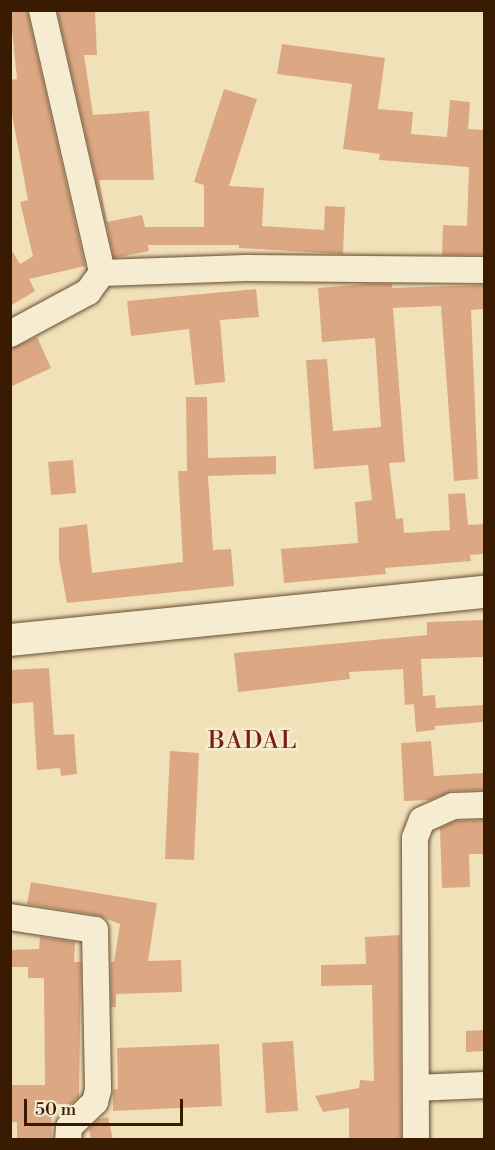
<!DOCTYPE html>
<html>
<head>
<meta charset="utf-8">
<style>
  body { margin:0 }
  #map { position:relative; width:495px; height:1150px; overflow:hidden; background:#f1e1b9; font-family:"Libre Bodoni",serif }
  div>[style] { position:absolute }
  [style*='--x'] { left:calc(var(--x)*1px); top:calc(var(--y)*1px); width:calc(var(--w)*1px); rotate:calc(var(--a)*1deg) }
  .building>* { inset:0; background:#dca883 }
  .roads { filter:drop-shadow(0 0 2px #674c30) drop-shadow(0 0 2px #674c30) }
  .minor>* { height:26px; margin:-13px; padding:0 13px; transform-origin:13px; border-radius:13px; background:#f6ecd2 }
  .tertiary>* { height:32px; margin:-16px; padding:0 16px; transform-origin:16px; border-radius:16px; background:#f6ecd2 }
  span { translate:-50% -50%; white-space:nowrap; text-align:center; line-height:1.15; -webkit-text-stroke:5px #f6ecd2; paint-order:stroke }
  .quarter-label { font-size:24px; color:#7a1f14; letter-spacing:1.5px }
  .frame { position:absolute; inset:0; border:12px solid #391b02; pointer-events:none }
  .scale { position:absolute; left:24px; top:1099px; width:159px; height:27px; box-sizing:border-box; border:3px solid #391b02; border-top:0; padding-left:8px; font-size:18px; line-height:21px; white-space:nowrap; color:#391b02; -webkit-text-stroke:4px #f6ecd2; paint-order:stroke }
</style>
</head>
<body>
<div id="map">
  <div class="building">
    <i style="clip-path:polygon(10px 10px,27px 10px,85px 266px,29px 279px,35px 291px,10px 306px,10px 248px,20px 264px,33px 256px,20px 202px,28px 200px,10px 104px,10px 80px,17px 79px)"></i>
    <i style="clip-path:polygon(57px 10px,95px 10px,97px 55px,84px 55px,93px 115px,149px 111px,154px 180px,99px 180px,107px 222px,142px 215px,145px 227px,204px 227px,204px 185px,194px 182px,224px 89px,257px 99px,229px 186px,264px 188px,262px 226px,324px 230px,325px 206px,345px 207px,343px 254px,239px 248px,239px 245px,148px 245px,149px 251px,114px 258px)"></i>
    <i style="clip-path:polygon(282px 44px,385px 58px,378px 109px,413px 112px,411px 134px,447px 137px,450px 100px,470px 102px,468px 129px,484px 130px,484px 255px,442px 255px,443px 225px,467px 226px,469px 167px,379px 160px,380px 154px,343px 149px,352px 84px,277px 74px)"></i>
    <i style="clip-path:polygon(365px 284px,392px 284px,392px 288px,484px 285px,484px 309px,471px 310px,478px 479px,454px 481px,441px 306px,393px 308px,405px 462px,389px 463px,396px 519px,403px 518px,404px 533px,450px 530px,448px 494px,465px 493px,468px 525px,484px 524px,484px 554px,470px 555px,471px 561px,385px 568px,386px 574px,284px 583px,281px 549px,358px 543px,355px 502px,372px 500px,368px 465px,314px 469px,306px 360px,327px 359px,333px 431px,381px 427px,375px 338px,322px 342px,318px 288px)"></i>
    <i style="clip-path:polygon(256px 289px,259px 317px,220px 320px,225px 382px,195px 385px,189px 329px,131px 336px,127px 301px)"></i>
    <i style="clip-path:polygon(37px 337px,51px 368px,10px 387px,10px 349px)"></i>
    <i style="clip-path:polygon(186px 397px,207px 397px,208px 458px,276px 456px,276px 474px,208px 476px,213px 550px,231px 549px,234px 586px,67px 603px,59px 560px,59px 528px,87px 524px,92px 573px,183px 562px,178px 471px,187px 471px)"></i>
    <i style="clip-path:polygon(73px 460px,76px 493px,51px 495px,48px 462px)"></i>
    <i style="clip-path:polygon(484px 620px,484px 657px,421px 659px,423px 696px,435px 695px,436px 708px,484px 705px,484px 722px,435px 726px,435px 730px,416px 732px,414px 704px,405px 705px,403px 669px,349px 672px,350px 679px,238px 692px,234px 653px,427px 635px,427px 622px)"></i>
    <i style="clip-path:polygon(49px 668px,54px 735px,74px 734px,77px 774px,61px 776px,60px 768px,37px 770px,33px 702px,10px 704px,10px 670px)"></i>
    <i style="clip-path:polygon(431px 741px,434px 776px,484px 773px,484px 790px,452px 791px,430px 800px,404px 801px,401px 743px)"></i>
    <i style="clip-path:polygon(170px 751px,199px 753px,194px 860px,165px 859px)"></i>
    <i style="clip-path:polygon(484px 820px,484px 854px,469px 854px,470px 887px,442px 888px,440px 828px,456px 821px)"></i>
    <i style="clip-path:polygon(31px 882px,157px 903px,148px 961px,181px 960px,182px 992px,116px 994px,116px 1007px,111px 1007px,111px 962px,114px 962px,120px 924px,97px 915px,27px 904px)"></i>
    <i style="clip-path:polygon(400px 935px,401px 1140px,349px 1140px,349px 1108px,323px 1112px,315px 1096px,359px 1088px,360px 1080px,374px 1081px,372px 985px,321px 986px,321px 965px,366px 964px,365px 937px)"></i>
    <i style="clip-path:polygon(40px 937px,75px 942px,74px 962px,81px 962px,79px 1097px,71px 1104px,51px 1104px,52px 1140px,17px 1140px,17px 1122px,11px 1122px,11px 1085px,45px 1085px,44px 978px,28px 978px,28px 967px,10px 967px,10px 950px,39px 949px)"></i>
    <i style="clip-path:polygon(484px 1030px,484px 1051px,466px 1052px,466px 1031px)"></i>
    <i style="clip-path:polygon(293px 1041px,298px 1111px,266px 1113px,262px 1043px)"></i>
    <i style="clip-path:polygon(219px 1044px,222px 1106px,113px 1111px,113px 1090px,118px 1089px,117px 1048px)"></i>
    <i style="clip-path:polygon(108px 1117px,113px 1140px,91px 1140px,89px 1129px,99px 1119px)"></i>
  </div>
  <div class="roads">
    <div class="minor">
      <i style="--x:42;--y:10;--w:270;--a:77.1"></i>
      <i style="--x:10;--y:334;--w:89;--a:-28.3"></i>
      <i style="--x:88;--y:292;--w:24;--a:-54"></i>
      <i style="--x:102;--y:273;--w:144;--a:-2"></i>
      <i style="--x:246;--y:268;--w:238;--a:0.5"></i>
      <i style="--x:10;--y:917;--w:86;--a:8.7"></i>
      <i style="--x:95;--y:930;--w:160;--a:88.9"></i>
      <i style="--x:98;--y:1090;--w:12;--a:104"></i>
      <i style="--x:95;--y:1102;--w:36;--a:136"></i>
      <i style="--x:69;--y:1127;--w:13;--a:94"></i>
      <i style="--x:416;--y:1088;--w:68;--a:-2.5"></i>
      <i style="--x:416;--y:1140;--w:302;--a:-90.2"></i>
      <i style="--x:415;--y:838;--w:19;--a:-69"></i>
      <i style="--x:422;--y:820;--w:34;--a:-24"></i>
      <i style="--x:453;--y:806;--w:31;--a:-2"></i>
    </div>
    <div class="tertiary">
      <i style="--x:10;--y:640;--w:476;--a:-5.8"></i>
    </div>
  </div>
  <div class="quarter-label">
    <span style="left:253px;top:742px">BADAL</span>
  </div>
  <div class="frame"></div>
  <div class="scale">50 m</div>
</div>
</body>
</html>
